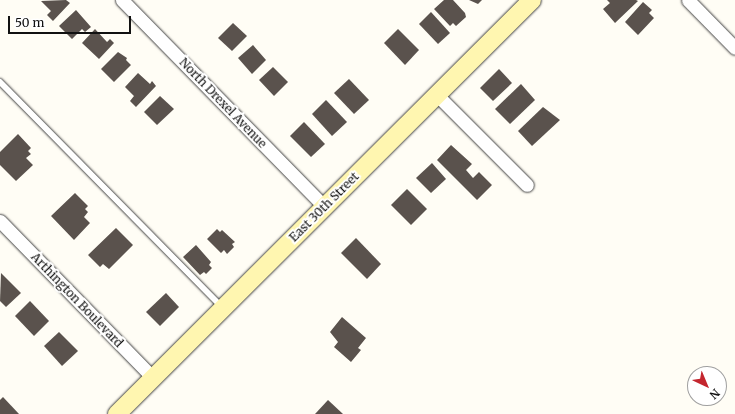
<!DOCTYPE html>
<html>
<head>
<meta charset="utf-8">
<style>
  body { margin:0 }
  #map { position:relative; width:735px; height:414px; overflow:hidden; background:#fffdf5; font-family:Merriweather,serif }
  div>[style] { position:absolute }
  [style*='--x'] { left:calc(var(--x)*1px); top:calc(var(--y)*1px); width:calc(var(--w)*1px); rotate:calc(var(--a)*1deg) }
  .building>* { inset:0; background:#5a524d }
  .roads { filter:drop-shadow(0 0 1px #444) drop-shadow(0 0 1px #444) }
  .service>* { height:6px; margin:-3px; padding:0 3px; transform-origin:3px; border-radius:3px; background:#fff }
  .minor>* { height:13px; margin:-6.5px; padding:0 6.5px; transform-origin:6.5px; border-radius:6.5px; background:#fff }
  .secondary>* { height:18px; margin:-9px; padding:0 9px; transform-origin:9px; border-radius:9px; background:#fff6b0 }
  span { translate:-50% -50%; white-space:nowrap; text-align:center; line-height:1.15; -webkit-text-stroke:4px #fff; paint-order:stroke }
  .street-label { font-size:12px; color:#111 }
  .north { position:absolute; left:687px; top:366px; width:40px; height:40px; box-sizing:border-box; background:#fff; border:1px solid #a0a0a0; border-radius:50%; rotate:136deg; font-size:11px; font-weight:700; line-height:16px; text-align:center; color:#111 }
  .north::after { content:''; display:block; margin:auto; width:14px; height:18px; background:#c4262e; clip-path:polygon(50% 0,100% 100%,50% 72%,0 100%) }
  .scale { position:absolute; left:8px; top:16px; width:123px; height:18px; box-sizing:border-box; border:2px solid #111; border-top:0; padding-left:5px; font-size:12px; line-height:14px; white-space:nowrap; color:#111; -webkit-text-stroke:3px #fff; paint-order:stroke }
</style>
</head>
<body>
<div id="map">
  <div class="building">
    <i style="clip-path:polygon(66px 0,70px 3px,53px 21px,47px 15px,51px 11px,41px 1px)"></i>
    <i style="clip-path:polygon(444px 0,453px 0,465px 13px,466px 17px,456px 26px,453px 23px,450px 26px,434px 9px)"></i>
    <i style="clip-path:polygon(469px 0,482px 0,478px 4px)"></i>
    <i style="clip-path:polygon(607px 0,636px 0,638px 1px,615px 23px,603px 9px,610px 3px)"></i>
    <i style="clip-path:polygon(643px 2px,652px 10px,649px 13px,654px 18px,638px 35px,625px 22px)"></i>
    <i style="clip-path:polygon(76px 10px,91px 27px,85px 32px,82px 29px,72px 39px,59px 26px)"></i>
    <i style="clip-path:polygon(431px 12px,450px 33px,438px 44px,419px 24px)"></i>
    <i style="clip-path:polygon(233px 23px,247px 36px,232px 51px,218px 38px)"></i>
    <i style="clip-path:polygon(95px 29px,107px 42px,110px 39px,114px 43px,99px 59px,82px 43px)"></i>
    <i style="clip-path:polygon(398px 29px,419px 50px,405px 65px,384px 43px)"></i>
    <i style="clip-path:polygon(253px 45px,266px 60px,252px 74px,238px 58px)"></i>
    <i style="clip-path:polygon(118px 52px,127px 58px,126px 60px,131px 65px,114px 82px,101px 69px)"></i>
    <i style="clip-path:polygon(273px 67px,288px 82px,274px 96px,259px 80px)"></i>
    <i style="clip-path:polygon(499px 69px,512px 83px,493px 101px,480px 88px)"></i>
    <i style="clip-path:polygon(138px 73px,150px 84px,152px 81px,156px 86px,136px 107px,130px 101px,134px 96px,125px 87px)"></i>
    <i style="clip-path:polygon(349px 79px,369px 100px,354px 114px,334px 93px)"></i>
    <i style="clip-path:polygon(521px 84px,535px 100px,510px 124px,495px 109px)"></i>
    <i style="clip-path:polygon(160px 96px,174px 109px,157px 125px,144px 112px)"></i>
    <i style="clip-path:polygon(326px 100px,347px 122px,332px 136px,312px 114px)"></i>
    <i style="clip-path:polygon(543px 107px,560px 120px,532px 146px,518px 131px)"></i>
    <i style="clip-path:polygon(304px 122px,325px 144px,311px 157px,290px 136px)"></i>
    <i style="clip-path:polygon(18px 134px,31px 148px,28px 151px,31px 154px,26px 158px,33px 165px,16px 181px,0 165px,0 152px)"></i>
    <i style="clip-path:polygon(451px 145px,472px 164px,466px 170px,473px 178px,479px 172px,492px 185px,477px 200px,437px 160px)"></i>
    <i style="clip-path:polygon(432px 163px,446px 179px,431px 193px,416px 178px)"></i>
    <i style="clip-path:polygon(407px 189px,427px 209px,411px 225px,391px 205px)"></i>
    <i style="clip-path:polygon(75px 193px,88px 206px,85px 209px,88px 212px,84px 217px,90px 223px,74px 240px,51px 216px)"></i>
    <i style="clip-path:polygon(116px 228px,133px 245px,109px 269px,103px 264px,100px 267px,88px 255px)"></i>
    <i style="clip-path:polygon(217px 229px,220px 232px,222px 230px,235px 242px,232px 244px,234px 247px,227px 254px,224px 250px,221px 253px,207px 239px)"></i>
    <i style="clip-path:polygon(356px 238px,381px 264px,367px 279px,341px 253px)"></i>
    <i style="clip-path:polygon(196px 245px,211px 262px,209px 265px,212px 268px,206px 274px,204px 272px,200px 275px,183px 257px)"></i>
    <i style="clip-path:polygon(1px 273px,21px 293px,6px 307px,0 301px)"></i>
    <i style="clip-path:polygon(166px 293px,179px 307px,160px 326px,146px 312px)"></i>
    <i style="clip-path:polygon(30px 301px,49px 321px,34px 336px,15px 316px)"></i>
    <i style="clip-path:polygon(342px 317px,366px 338px,358px 348px,361px 350px,351px 362px,334px 347px,338px 342px,330px 332px)"></i>
    <i style="clip-path:polygon(59px 332px,78px 351px,62px 366px,44px 346px)"></i>
    <i style="clip-path:polygon(3px 397px,19px 414px,0 414px,0 400px)"></i>
    <i style="clip-path:polygon(328px 400px,343px 414px,315px 414px)"></i>
  </div>
  <div class="roads">
    <div class="service">
      <i style="--x:0;--y:82;--w:316;--a:45.4"></i>
    </div>
    <div class="minor">
      <i style="--x:122;--y:0;--w:289;--a:45.6"></i>
      <i style="--x:688;--y:0;--w:67;--a:45.6"></i>
      <i style="--x:437;--y:95;--w:127;--a:45"></i>
      <i style="--x:0;--y:221;--w:219;--a:45.7"></i>
    </div>
    <div class="secondary">
      <i style="--x:117;--y:414;--w:586;--a:-44.93"></i>
    </div>
  </div>
  <div class="street-label">
    <span style="left:223px;top:103px;rotate:46deg">North Drexel Avenue</span>
    <span style="left:324px;top:207px;rotate:-45deg">East 30th Street</span>
    <span style="left:77px;top:300px;rotate:46deg">Arthington Boulevard</span>
  </div>
  <div class="north">N</div>
  <div class="scale">50 m</div>
</div>
</body>
</html>
